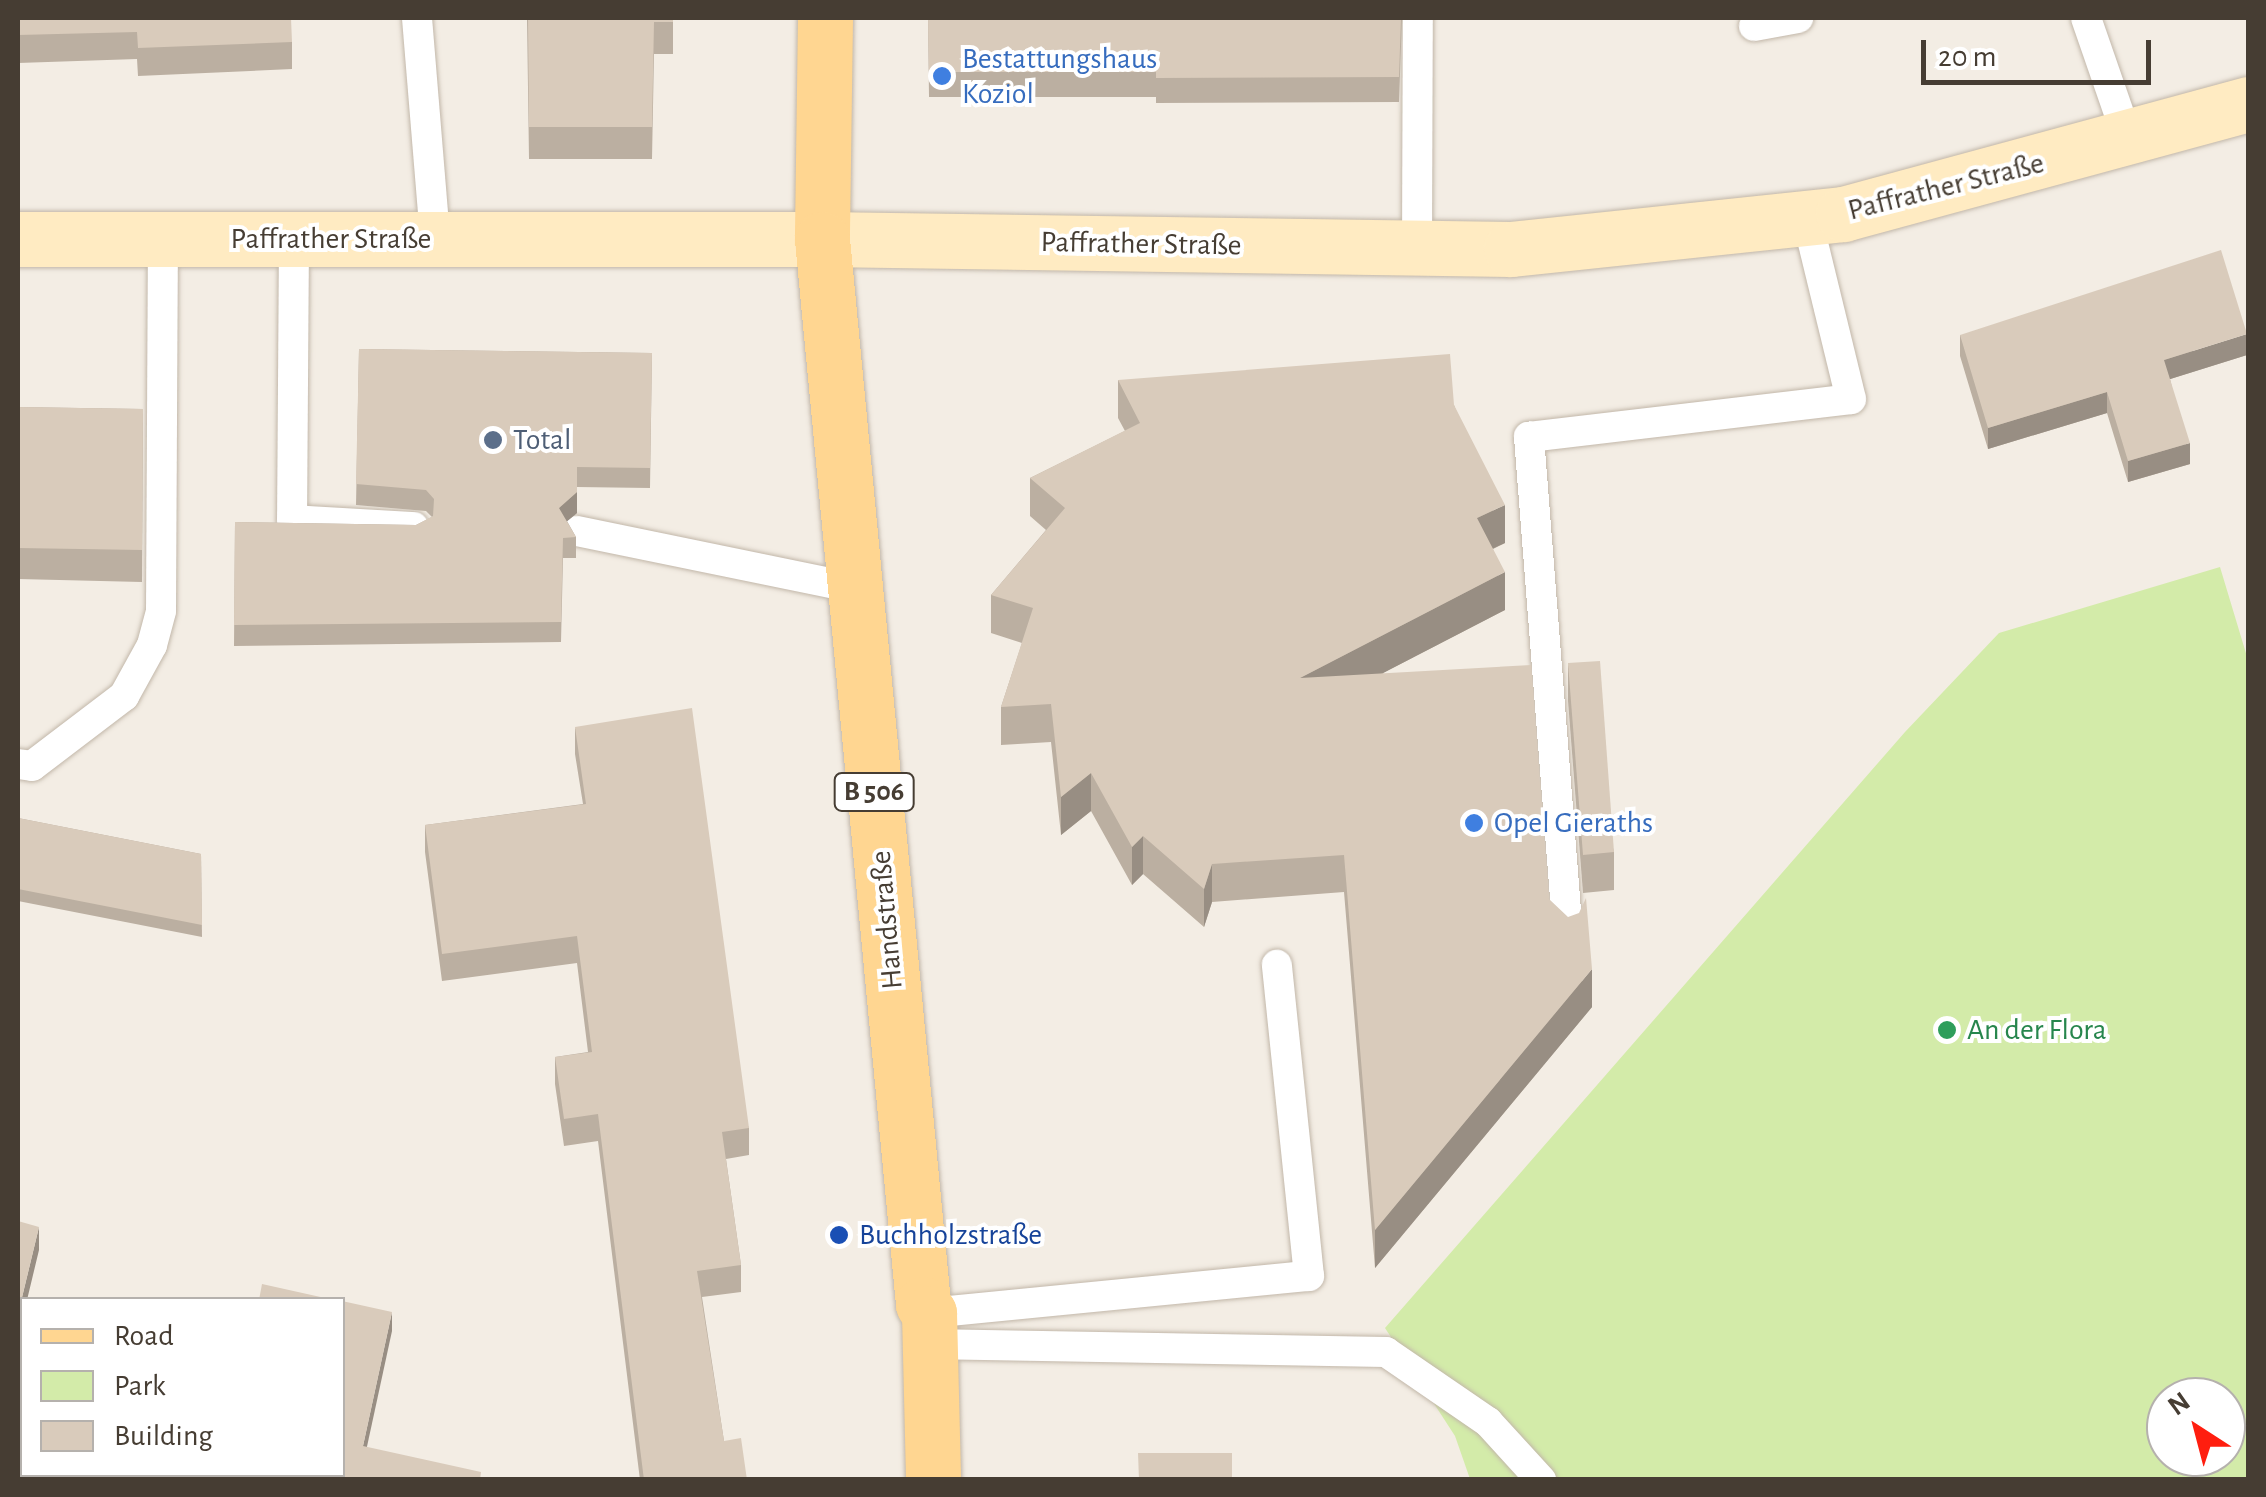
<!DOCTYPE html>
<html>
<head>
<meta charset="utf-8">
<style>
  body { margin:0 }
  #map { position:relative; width:2266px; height:1497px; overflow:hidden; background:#f3ede4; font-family:"Alegreya Sans",sans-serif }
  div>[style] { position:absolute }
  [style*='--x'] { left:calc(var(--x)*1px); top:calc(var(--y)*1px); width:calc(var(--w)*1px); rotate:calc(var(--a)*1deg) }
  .green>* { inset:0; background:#d3eba9 }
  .roads { filter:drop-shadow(0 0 2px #c2b7a9) drop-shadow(0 0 2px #c2b7a9) }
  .lane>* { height:30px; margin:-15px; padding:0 15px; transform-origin:15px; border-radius:15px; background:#fff }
  .secondary>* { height:55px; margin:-27.5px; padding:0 27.5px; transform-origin:27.5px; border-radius:27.5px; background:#ffebc2 }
  .primary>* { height:55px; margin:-27.5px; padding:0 27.5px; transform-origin:27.5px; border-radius:27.5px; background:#ffd691 }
  .wall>* { inset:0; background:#bbafa1 }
  .shaded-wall>* { inset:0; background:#988e83 }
  .building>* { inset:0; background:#d9cbbb }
  .dots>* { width:28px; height:28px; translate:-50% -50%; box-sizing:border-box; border:5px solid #fff; border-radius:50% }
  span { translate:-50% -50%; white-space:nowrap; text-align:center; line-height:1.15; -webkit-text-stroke:8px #fff; paint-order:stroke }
  .shield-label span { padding:2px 8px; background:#fff; border:2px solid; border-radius:8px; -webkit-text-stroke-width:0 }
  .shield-label { font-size:28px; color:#463d33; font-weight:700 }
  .shop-label { font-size:30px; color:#366cbe }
  .left { translate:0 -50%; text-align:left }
  .street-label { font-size:30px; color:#463d33 }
  .service-label { font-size:30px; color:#4e5e75 }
  .leisure-label { font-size:30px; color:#27864d }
  .transit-label { font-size:30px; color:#164399 }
  .frame { position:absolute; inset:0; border:20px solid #463d33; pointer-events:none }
  .legend { position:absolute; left:20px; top:1297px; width:325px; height:180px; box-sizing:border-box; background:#fff; border:2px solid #b5b1ad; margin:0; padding:12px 18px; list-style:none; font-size:30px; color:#463d33 }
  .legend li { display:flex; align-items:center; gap:20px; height:50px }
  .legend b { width:50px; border:2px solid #b5b1ad }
  .north { position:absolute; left:2146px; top:1377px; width:100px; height:100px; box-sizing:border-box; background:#fff; border:2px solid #b5b1ad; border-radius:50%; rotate:324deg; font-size:28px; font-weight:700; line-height:40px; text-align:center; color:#463d33 }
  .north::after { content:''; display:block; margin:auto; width:35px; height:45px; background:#ff1e0f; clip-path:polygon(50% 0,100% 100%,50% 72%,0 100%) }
  .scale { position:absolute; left:1921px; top:40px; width:230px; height:45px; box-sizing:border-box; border:5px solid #463d33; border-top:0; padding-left:12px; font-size:30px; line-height:35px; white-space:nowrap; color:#463d33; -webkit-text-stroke:8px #fff; paint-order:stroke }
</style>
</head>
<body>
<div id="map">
  <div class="green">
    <i style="clip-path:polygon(evenodd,2220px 567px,2248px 660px,2248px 1479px,1470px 1479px,1455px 1436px,1385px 1328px,1905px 732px,1999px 633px,2220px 567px,2166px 1397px,2226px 1397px,2226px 1457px,2166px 1457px,2166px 1397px)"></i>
  </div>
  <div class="roads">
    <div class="lane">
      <i style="--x:417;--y:18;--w:222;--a:85.3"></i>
      <i style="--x:2086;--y:18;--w:128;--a:70.9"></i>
      <i style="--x:1754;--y:26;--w:45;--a:-10.3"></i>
      <i style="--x:294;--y:239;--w:281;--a:90.4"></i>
      <i style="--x:292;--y:520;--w:122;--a:3.3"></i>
      <i style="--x:1417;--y:248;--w:230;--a:-89.8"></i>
      <i style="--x:577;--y:531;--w:284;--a:11.6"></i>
      <i style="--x:18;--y:764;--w:14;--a:8"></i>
      <i style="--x:32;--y:766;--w:116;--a:-37.3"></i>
      <i style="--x:124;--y:696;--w:58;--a:-61.2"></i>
      <i style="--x:152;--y:645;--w:35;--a:-75"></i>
      <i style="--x:161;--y:611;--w:372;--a:-89.7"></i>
      <i style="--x:1568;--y:936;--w:501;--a:-94.47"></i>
      <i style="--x:1529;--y:437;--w:324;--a:-6.7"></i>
      <i style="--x:1851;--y:399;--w:186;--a:-103.7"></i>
      <i style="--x:929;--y:1313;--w:382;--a:-5.6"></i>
      <i style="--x:1309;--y:1276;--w:313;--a:-95.9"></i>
      <i style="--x:927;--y:1344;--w:459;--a:1"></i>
      <i style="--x:1386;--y:1352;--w:124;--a:34.5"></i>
      <i style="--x:1488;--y:1422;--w:79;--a:47.6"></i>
    </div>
    <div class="secondary">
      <i style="--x:18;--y:239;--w:804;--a:0"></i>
      <i style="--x:822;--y:239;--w:689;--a:0.83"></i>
      <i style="--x:1511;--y:249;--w:334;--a:-6"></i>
      <i style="--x:1843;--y:214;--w:420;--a:-15.2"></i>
    </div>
    <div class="primary">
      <i style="--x:825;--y:18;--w:221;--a:90.8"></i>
      <i style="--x:822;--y:239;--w:1070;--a:84.58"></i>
      <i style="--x:923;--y:1304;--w:11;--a:56"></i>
      <i style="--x:929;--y:1313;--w:167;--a:88.6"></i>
    </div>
  </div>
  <div class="wall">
    <i style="clip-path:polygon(18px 18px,292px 42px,292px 69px,138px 76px,137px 59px,18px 63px)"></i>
    <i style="clip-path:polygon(527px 18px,673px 18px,673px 54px,654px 54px,652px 159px,529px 159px)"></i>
    <i style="clip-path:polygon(928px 18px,1402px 18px,1399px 102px,1156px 103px,1156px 97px,929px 97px)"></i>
    <i style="clip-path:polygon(1960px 335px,2247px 355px,2170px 379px,2190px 464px,2128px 482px,2107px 413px,1988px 449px,1960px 356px)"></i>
    <i style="clip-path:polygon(359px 349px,652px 353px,650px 488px,577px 487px,577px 513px,567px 521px,576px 537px,576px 558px,563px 558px,561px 642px,234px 646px,235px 522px,416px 525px,432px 517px,426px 511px,356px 505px)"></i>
    <i style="clip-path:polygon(1118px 380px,1454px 405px,1505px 543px,1493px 549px,1505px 610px,1383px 673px,1549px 899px,1592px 1007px,1375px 1268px,1344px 892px,1212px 902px,1204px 927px,1143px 874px,1132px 885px,1091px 811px,1061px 835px,1051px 742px,1001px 745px,1001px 707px,1022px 643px,991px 633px,991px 595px,1046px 530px,1030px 516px,1030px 478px,1125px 431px,1118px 418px)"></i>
    <i style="clip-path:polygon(18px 407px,143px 409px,142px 582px,18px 579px)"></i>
    <i style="clip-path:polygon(1568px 663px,1614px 852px,1614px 890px,1583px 893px,1568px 701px)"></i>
    <i style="clip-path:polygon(575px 727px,749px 1128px,749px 1155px,726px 1159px,741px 1265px,741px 1292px,702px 1297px,724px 1441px,747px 1480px,640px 1480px,598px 1141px,564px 1146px,555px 1084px,555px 1057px,588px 1052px,577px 963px,442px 981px,425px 852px,425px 825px,583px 804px,575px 754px)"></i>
    <i style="clip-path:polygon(18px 818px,201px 854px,202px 937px,18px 901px)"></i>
  </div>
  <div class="shaded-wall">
    <i style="clip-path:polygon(2247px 334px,2247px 355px,2164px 381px,2164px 360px)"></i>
    <i style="clip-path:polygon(2107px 392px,2107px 413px,1988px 449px,1988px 428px)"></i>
    <i style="clip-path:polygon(2190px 443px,2190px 464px,2128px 482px,2128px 461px)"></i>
    <i style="clip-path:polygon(577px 492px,577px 513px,559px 528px,559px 508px)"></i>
    <i style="clip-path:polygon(1505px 505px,1505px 543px,1477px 556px,1477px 518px)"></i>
    <i style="clip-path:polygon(1505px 572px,1505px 610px,1300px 716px,1300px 678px)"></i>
    <i style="clip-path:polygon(1091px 773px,1091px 811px,1061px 835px,1061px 797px)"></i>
    <i style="clip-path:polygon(1143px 836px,1143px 874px,1132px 885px,1132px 847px)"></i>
    <i style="clip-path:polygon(1212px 864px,1212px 902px,1204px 927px,1204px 889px)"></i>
    <i style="clip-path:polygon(1592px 969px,1592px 1007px,1375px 1268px,1375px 1230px)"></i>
    <i style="clip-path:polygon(39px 1227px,39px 1250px,27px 1300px,22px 1300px,22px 1317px,18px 1337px,18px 1314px)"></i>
    <i style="clip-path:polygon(392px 1312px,392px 1331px,363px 1465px,363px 1446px)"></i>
  </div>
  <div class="building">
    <i style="clip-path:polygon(18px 18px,291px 18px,292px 42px,138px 48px,137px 32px,18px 35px)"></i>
    <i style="clip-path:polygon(528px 18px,673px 18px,673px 22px,654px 22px,652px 127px,529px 127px)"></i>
    <i style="clip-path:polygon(928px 18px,1401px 18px,1399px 77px,1156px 78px,1156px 72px,929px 72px)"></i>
    <i style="clip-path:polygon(2221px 250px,2247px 334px,2164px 360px,2190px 443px,2128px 461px,2107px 392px,1988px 428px,1960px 335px)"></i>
    <i style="clip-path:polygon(359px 349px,652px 353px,650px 468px,577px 467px,577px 492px,559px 508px,576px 537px,563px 538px,561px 622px,234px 625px,235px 522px,416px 525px,433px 516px,434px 499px,426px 490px,356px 484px)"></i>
    <i style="clip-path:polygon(1450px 354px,1454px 405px,1505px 505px,1477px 518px,1505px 572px,1300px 678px,1531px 665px,1549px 899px,1568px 917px,1579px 913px,1586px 898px,1592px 969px,1375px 1230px,1344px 855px,1212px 864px,1204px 889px,1143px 836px,1132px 847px,1091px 773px,1061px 797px,1051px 704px,1001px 707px,1033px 608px,991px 595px,1065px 508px,1030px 478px,1140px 423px,1118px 380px)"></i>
    <i style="clip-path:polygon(18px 407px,143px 409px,142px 550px,18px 548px)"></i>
    <i style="clip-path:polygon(1600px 661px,1614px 852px,1583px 855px,1568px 663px)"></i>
    <i style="clip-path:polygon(692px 708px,749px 1128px,722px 1132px,741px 1265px,697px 1271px,724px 1441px,741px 1438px,747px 1480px,644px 1480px,598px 1114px,564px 1119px,555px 1057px,592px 1052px,577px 936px,442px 954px,425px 825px,586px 804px,575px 727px)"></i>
    <i style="clip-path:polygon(18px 818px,201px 854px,202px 925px,18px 889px)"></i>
    <i style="clip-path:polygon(18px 1221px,39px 1227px,18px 1314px)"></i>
    <i style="clip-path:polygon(262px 1284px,334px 1300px,259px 1300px)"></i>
    <i style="clip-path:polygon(342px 1301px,392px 1312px,363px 1446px,481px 1472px,480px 1480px,200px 1480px,201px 1474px,342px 1474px)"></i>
    <i style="clip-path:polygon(1138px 1453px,1232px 1453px,1232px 1480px,1139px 1480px)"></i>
  </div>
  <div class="dots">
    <i style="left:942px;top:76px;background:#3f7fe0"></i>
    <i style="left:493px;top:440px;background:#5c6f8a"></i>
    <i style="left:1474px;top:823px;background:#3f7fe0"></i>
    <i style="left:1947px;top:1030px;background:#2e9e5b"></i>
    <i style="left:839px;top:1235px;background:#1a4fb4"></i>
  </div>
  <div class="shield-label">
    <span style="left:874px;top:792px">B 506</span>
  </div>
  <div class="shop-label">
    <span class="left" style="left:962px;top:76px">Bestattungshaus<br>Koziol</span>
    <span class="left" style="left:1494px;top:823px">Opel Gieraths</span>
  </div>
  <div class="street-label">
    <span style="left:1946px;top:187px;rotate:-14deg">Paffrather Straße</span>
    <span style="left:331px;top:239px">Paffrather Straße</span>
    <span style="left:1141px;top:244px;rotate:1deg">Paffrather Straße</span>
    <span style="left:887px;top:920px;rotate:-95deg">Handstraße</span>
  </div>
  <div class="service-label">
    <span class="left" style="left:513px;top:440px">Total</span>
  </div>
  <div class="leisure-label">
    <span class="left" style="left:1967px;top:1030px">An der Flora</span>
  </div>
  <div class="transit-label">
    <span class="left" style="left:859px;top:1235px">Buchholzstraße</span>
  </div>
  <div class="frame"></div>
  <ul class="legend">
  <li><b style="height:12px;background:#ffd691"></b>Road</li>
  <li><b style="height:28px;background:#d3eba9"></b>Park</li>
  <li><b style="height:28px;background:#d9cbbb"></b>Building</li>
  </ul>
  <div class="north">N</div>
  <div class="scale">20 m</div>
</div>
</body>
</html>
